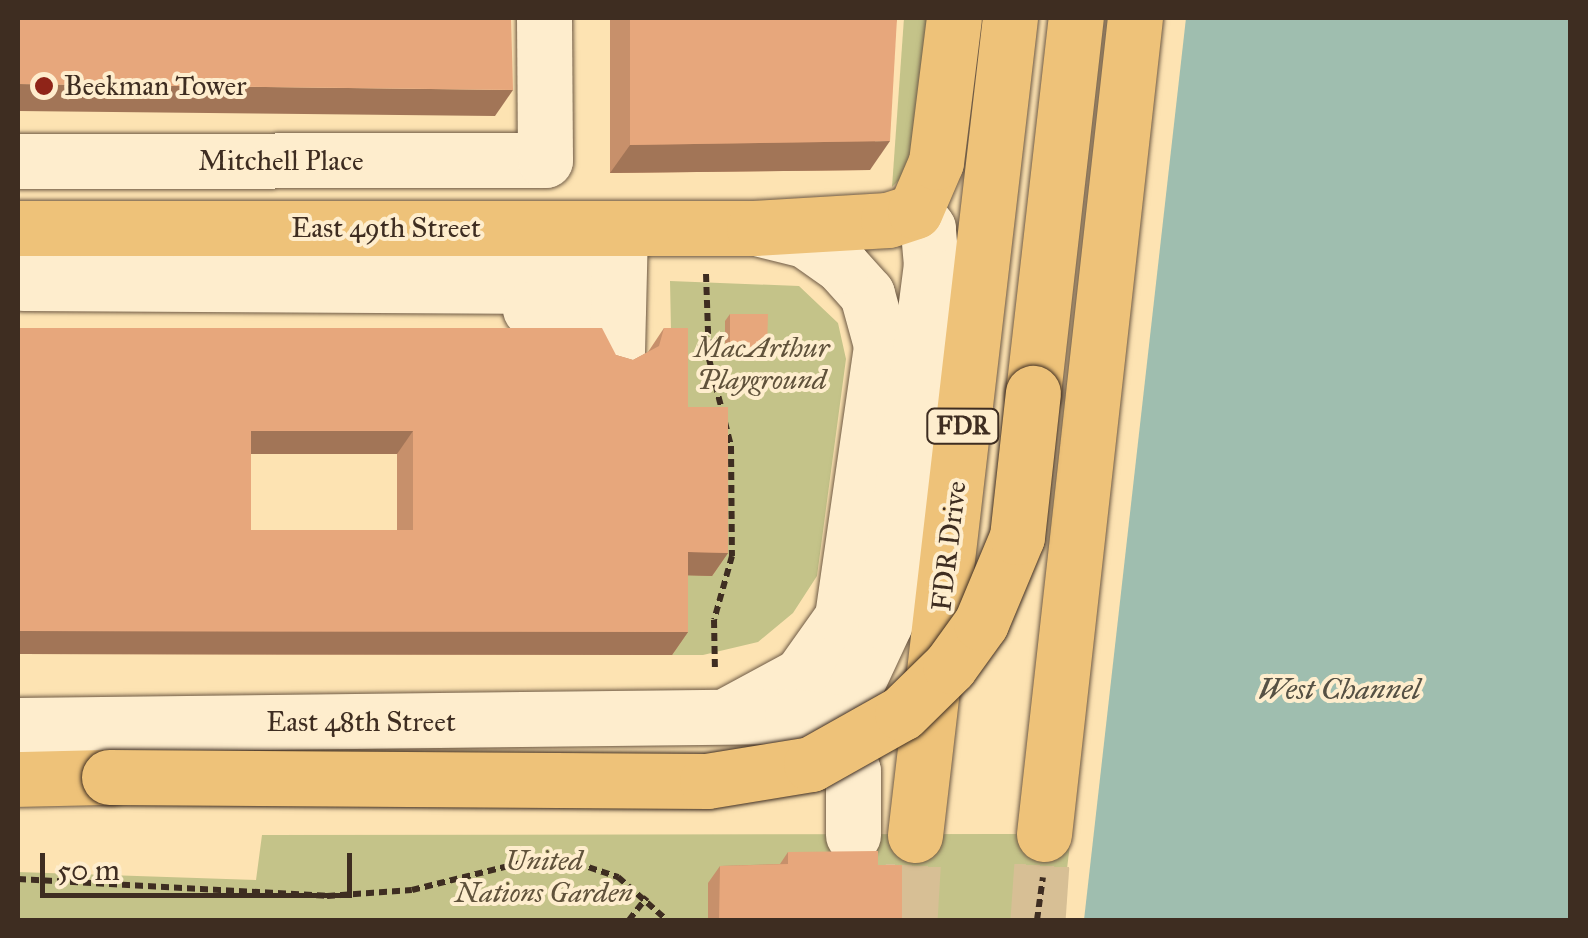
<!DOCTYPE html>
<html>
<head>
<meta charset="utf-8">
<style>
  body { margin:0 }
  #map { position:relative; width:1588px; height:938px; overflow:hidden; background:#fde3b2; font-family:"IM FELL Great Primer",serif }
  div>[style] { position:absolute }
  [style*='--x'] { left:calc(var(--x)*1px); top:calc(var(--y)*1px); width:calc(var(--w)*1px); rotate:calc(var(--a)*1deg) }
  .green>* { inset:0; background:#c4c389 }
  .water>* { inset:0; background:#9fbeaf }
  .highway-tunnel>* { height:55px; margin-top:-27.5px; transform-origin:0; background:repeating-linear-gradient(90deg,#d7bf95 0 55px,transparent 0 83px) }
  .path>* { height:6px; margin-top:-3px; transform-origin:0; background:repeating-linear-gradient(90deg,#3e2d21 0 8px,transparent 0 13px) }
  .roads { filter:drop-shadow(0 0 2px #6e5a45) drop-shadow(0 0 2px #6e5a45) }
  .minor>* { height:55px; margin:-27.5px; padding:0 27.5px; transform-origin:27.5px; border-radius:27.5px; background:#feedcd }
  .major>* { height:55px; margin:-27.5px; padding:0 27.5px; transform-origin:27.5px; border-radius:27.5px; background:#eec279 }
  .highway>* { height:55px; margin:-27.5px; padding:0 27.5px; transform-origin:27.5px; border-radius:27.5px; background:#eec279 }
  .bridges { filter:drop-shadow(0 0 2px #3e2d21) drop-shadow(0 0 2px #3e2d21) }
  .highway-bridge>* { height:55px; margin:-27.5px; padding:0 27.5px; transform-origin:27.5px; border-radius:27.5px; background:#eec279 }
  .wall>* { inset:0; background:#c7906b }
  .shaded-wall>* { inset:0; background:#a27557 }
  .building>* { inset:0; background:#e7a77c }
  .dots>* { width:28px; height:28px; translate:-50% -50%; box-sizing:border-box; border:5px solid #feedcd; border-radius:50% }
  span { translate:-50% -50%; white-space:nowrap; text-align:center; line-height:1.15; -webkit-text-stroke:8px #feedcd; paint-order:stroke }
  .shield-label span { padding:2px 8px; background:#feedcd; border:2px solid; border-radius:8px; -webkit-text-stroke-width:0 }
  .shield-label { font-size:25px; color:#3e2d21; font-weight:700 }
  .poi-label { font-size:28px; color:#3e2d21 }
  .left { translate:0 -50%; text-align:left }
  .street-label { font-size:28px; color:#3e2d21 }
  .park-label { font-size:28px; color:#60523b; font-style:italic }
  .water-label { font-size:30px; color:#565144; font-style:italic }
  .frame { position:absolute; inset:0; border:20px solid #3e2d21; pointer-events:none }
  .scale { position:absolute; left:40px; top:853px; width:312px; height:45px; box-sizing:border-box; border:5px solid #3e2d21; border-top:0; padding-left:12px; font-size:30px; line-height:35px; white-space:nowrap; color:#3e2d21; -webkit-text-stroke:8px #feedcd; paint-order:stroke }
</style>
</head>
<body>
<div id="map">
  <div class="green">
    <i style="clip-path:polygon(904px 18px,933px 18px,914px 165px,892px 187px)"></i>
    <i style="clip-path:polygon(670px 281px,799px 286px,838px 323px,846px 359px,817px 576px,793px 613px,758px 642px,703px 655px,672px 655px,671px 575px,712px 575px,673px 430px)"></i>
    <i style="clip-path:polygon(262px 835px,1044px 834px,1071px 835px,1061px 920px,18px 920px,18px 872px,256px 880px)"></i>
  </div>
  <div class="water">
    <i style="clip-path:polygon(1186px 18px,1570px 18px,1570px 920px,1084px 920px)"></i>
  </div>
  <div class="highway-tunnel">
    <i style="--x:910;--y:920;--w:85;--a:-86.6"></i>
    <i style="--x:1038;--y:920;--w:86;--a:-86"></i>
  </div>
  <div class="path">
    <i style="--x:706;--y:274;--w:85;--a:88"></i>
    <i style="--x:709;--y:359;--w:90;--a:75.8"></i>
    <i style="--x:731;--y:446;--w:110;--a:89.5"></i>
    <i style="--x:732;--y:556;--w:66;--a:105.7"></i>
    <i style="--x:714;--y:620;--w:50;--a:88.9"></i>
    <i style="--x:18;--y:879;--w:309;--a:3.1"></i>
    <i style="--x:327;--y:896;--w:85;--a:-4"></i>
    <i style="--x:412;--y:890;--w:144;--a:-14"></i>
    <i style="--x:552;--y:855;--w:70;--a:18.4"></i>
    <i style="--x:618;--y:877;--w:65;--a:41.3"></i>
    <i style="--x:629;--y:920;--w:29;--a:-52"></i>
    <i style="--x:1037;--y:920;--w:43;--a:-82.1"></i>
  </div>
  <div class="roads">
    <div class="minor">
      <i style="--x:18;--y:161;--w:527;--a:-0.11"></i>
      <i style="--x:545;--y:160;--w:142;--a:-90.4"></i>
      <i style="--x:24;--y:263;--w:552;--a:0.1"></i>
      <i style="--x:576;--y:264;--w:22;--a:90"></i>
      <i style="--x:576;--y:286;--w:552;--a:-179.69"></i>
      <i style="--x:24;--y:283;--w:20;--a:-90"></i>
      <i style="--x:530;--y:309;--w:88;--a:0"></i>
      <i style="--x:617;--y:352;--w:124;--a:-88.6"></i>
      <i style="--x:830;--y:702;--w:73;--a:71.6"></i>
      <i style="--x:853;--y:771;--w:64;--a:90"></i>
      <i style="--x:731;--y:713;--w:80;--a:-28.5"></i>
      <i style="--x:801;--y:675;--w:71;--a:-54.7"></i>
      <i style="--x:842;--y:617;--w:275;--a:-81.8"></i>
      <i style="--x:881;--y:345;--w:53;--a:-105.4"></i>
      <i style="--x:867;--y:294;--w:38;--a:-132"></i>
      <i style="--x:842;--y:266;--w:45;--a:-144.9"></i>
      <i style="--x:805;--y:240;--w:50;--a:-166.2"></i>
      <i style="--x:839;--y:722;--w:109;--a:-65.1"></i>
      <i style="--x:885;--y:623;--w:361;--a:-82.7"></i>
      <i style="--x:931;--y:265;--w:37;--a:-95"></i>
      <i style="--x:928;--y:228;--w:21;--a:-127"></i>
      <i style="--x:18;--y:725;--w:774;--a:-0.67"></i>
      <i style="--x:792;--y:716;--w:47;--a:7.3"></i>
    </div>
    <div class="major">
      <i style="--x:18;--y:228;--w:736;--a:0"></i>
    </div>
    <div class="highway">
      <i style="--x:754;--y:228;--w:134;--a:-3.4"></i>
      <i style="--x:888;--y:220;--w:28;--a:-18"></i>
      <i style="--x:915;--y:211;--w:53;--a:-66.8"></i>
      <i style="--x:936;--y:162;--w:145;--a:-82.9"></i>
      <i style="--x:1033;--y:393;--w:377;--a:-83.5"></i>
      <i style="--x:18;--y:779;--w:91;--a:-1.3"></i>
      <i style="--x:1044;--y:834;--w:821;--a:-83.64"></i>
      <i style="--x:915;--y:835;--w:823;--a:-83.37"></i>
    </div>
  </div>
  <div class="bridges">
    <div class="highway-bridge">
      <i style="--x:109;--y:777;--w:598;--a:0.38"></i>
      <i style="--x:707;--y:781;--w:105;--a:-9.3"></i>
      <i style="--x:811;--y:764;--w:104;--a:-29.3"></i>
      <i style="--x:902;--y:713;--w:67;--a:-44.4"></i>
      <i style="--x:950;--y:666;--w:53;--a:-54.2"></i>
      <i style="--x:981;--y:623;--w:93;--a:-67.3"></i>
      <i style="--x:1017;--y:537;--w:145;--a:-83.7"></i>
    </div>
  </div>
  <div class="wall">
    <i style="clip-path:polygon(610px 18px,897px 18px,870px 170px,610px 173px)"></i>
    <i style="clip-path:polygon(730px 314px,763px 357px,725px 356px,725px 321px)"></i>
    <i style="clip-path:polygon(evenodd,18px 328px,616px 355px,633px 360px,648px 352px,664px 328px,688px 407px,728px 553px,712px 576px,688px 575px,688px 632px,672px 655px,18px 654px,18px 328px,251px 454px,397px 454px,397px 530px,251px 530px,251px 454px)"></i>
    <i style="clip-path:polygon(788px 852px,878px 865px,902px 920px,708px 920px,708px 883px,720px 866px,780px 864px)"></i>
  </div>
  <div class="shaded-wall">
    <i style="clip-path:polygon(18px 84px,513px 90px,495px 116px,18px 111px)"></i>
    <i style="clip-path:polygon(890px 141px,870px 170px,610px 173px,630px 145px)"></i>
    <i style="clip-path:polygon(730px 350px,767px 350px,763px 357px,725px 356px)"></i>
    <i style="clip-path:polygon(251px 431px,413px 431px,397px 454px,235px 454px)"></i>
    <i style="clip-path:polygon(688px 552px,728px 553px,712px 576px,671px 575px)"></i>
    <i style="clip-path:polygon(18px 631px,688px 632px,672px 655px,18px 654px)"></i>
  </div>
  <div class="building">
    <i style="clip-path:polygon(18px 18px,511px 18px,513px 90px,18px 84px)"></i>
    <i style="clip-path:polygon(630px 18px,897px 18px,890px 141px,630px 145px)"></i>
    <i style="clip-path:polygon(730px 314px,768px 314px,767px 350px,730px 350px)"></i>
    <i style="clip-path:polygon(evenodd,18px 328px,602px 328px,616px 355px,633px 360px,659px 346px,664px 328px,688px 328px,688px 407px,728px 407px,728px 553px,688px 552px,688px 632px,18px 631px,18px 328px,251px 431px,413px 431px,413px 530px,251px 530px,251px 431px)"></i>
    <i style="clip-path:polygon(878px 851px,878px 865px,902px 865px,902px 920px,719px 920px,720px 866px,788px 864px,788px 852px)"></i>
  </div>
  <div class="dots">
    <i style="left:44px;top:86px;background:#8f2418"></i>
  </div>
  <div class="shield-label">
    <span style="left:963px;top:426px">FDR</span>
  </div>
  <div class="poi-label">
    <span class="left" style="left:64px;top:86px">Beekman Tower</span>
  </div>
  <div class="street-label">
    <span style="left:281px;top:161px">Mitchell Place</span>
    <span style="left:386px;top:228px">East 49th Street</span>
    <span style="left:949px;top:546px;rotate:-83deg">FDR Drive</span>
    <span style="left:361px;top:722px">East 48th Street</span>
  </div>
  <div class="park-label">
    <span style="left:762px;top:364px">MacArthur<br>Playground</span>
    <span style="left:544px;top:877px">United<br>Nations Garden</span>
  </div>
  <div class="water-label">
    <span style="left:1339px;top:689px">West Channel</span>
  </div>
  <div class="frame"></div>
  <div class="scale">50 m</div>
</div>
</body>
</html>
